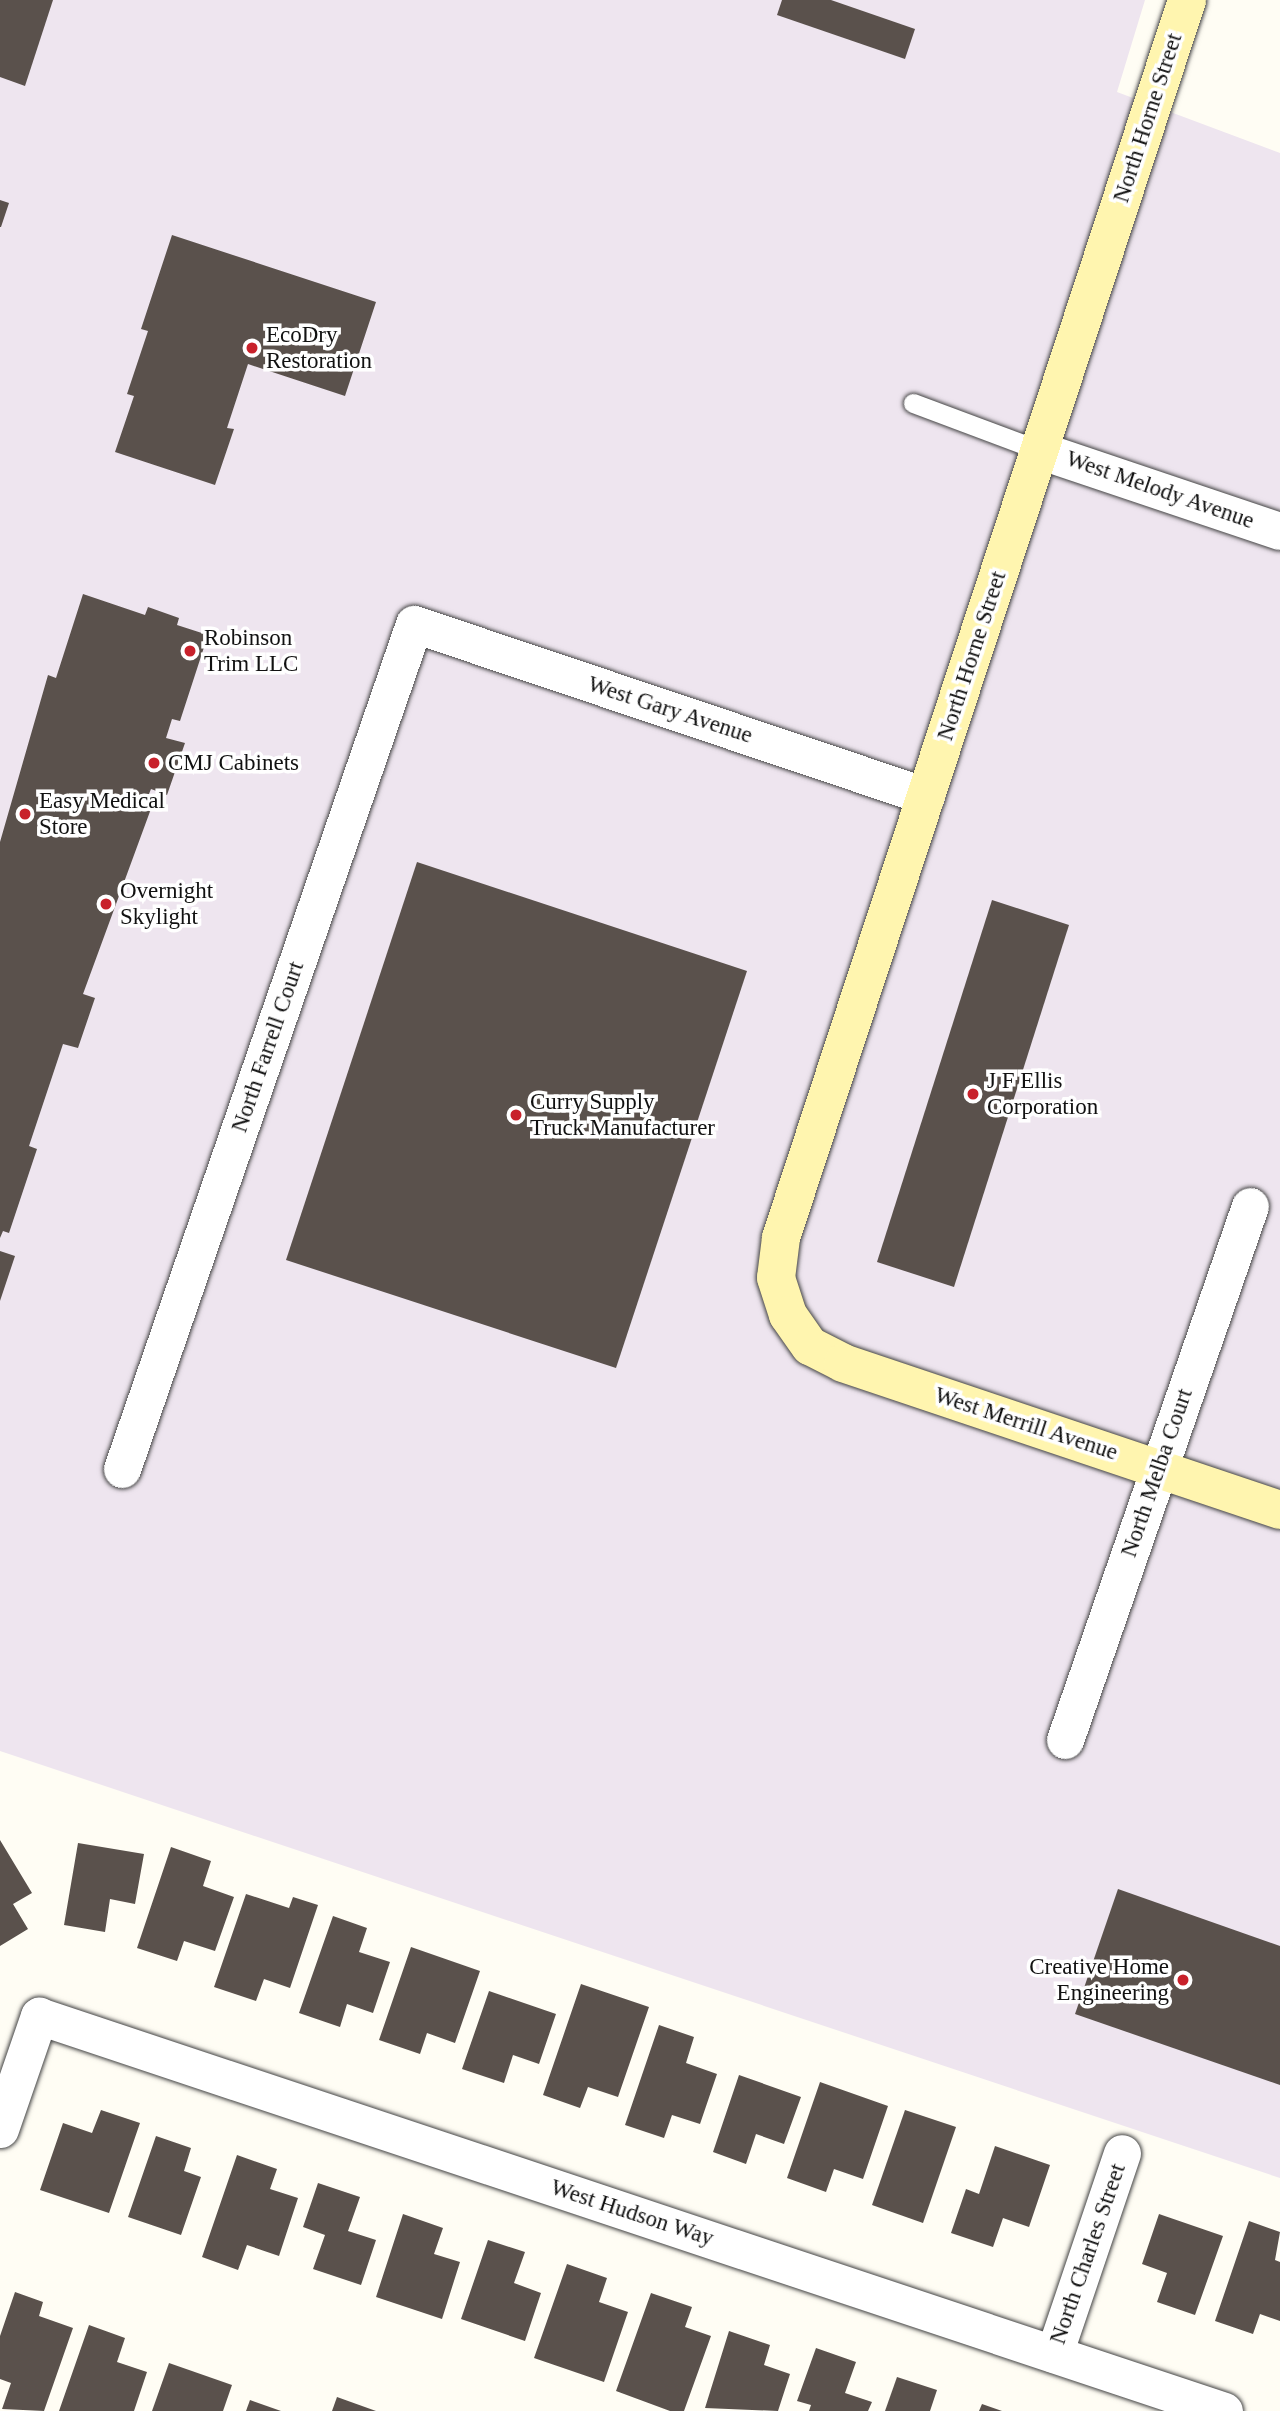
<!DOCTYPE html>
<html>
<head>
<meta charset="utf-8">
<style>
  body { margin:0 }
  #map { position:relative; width:1280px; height:2411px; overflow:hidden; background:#fffdf4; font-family:"Times New Roman",serif }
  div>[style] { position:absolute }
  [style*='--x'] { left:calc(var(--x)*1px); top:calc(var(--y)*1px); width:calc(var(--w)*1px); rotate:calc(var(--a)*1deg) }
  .industrial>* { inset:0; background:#eee5ef }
  .building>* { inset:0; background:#5a514c }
  .roads { filter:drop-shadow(0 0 2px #444) drop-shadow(0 0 2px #444) }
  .lane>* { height:19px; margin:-9.5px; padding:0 9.5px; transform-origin:9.5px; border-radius:9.5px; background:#fff }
  .street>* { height:37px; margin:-18.5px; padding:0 18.5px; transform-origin:18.5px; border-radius:18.5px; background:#fff }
  .secondary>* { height:38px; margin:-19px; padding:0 19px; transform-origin:19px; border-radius:19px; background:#fff5af }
  .dots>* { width:19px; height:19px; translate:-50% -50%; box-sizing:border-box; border:4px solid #fff; border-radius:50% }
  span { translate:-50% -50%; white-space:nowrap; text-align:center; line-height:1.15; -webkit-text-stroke:7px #fff; paint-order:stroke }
  .street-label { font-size:23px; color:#111 }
  .poi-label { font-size:23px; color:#111 }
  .left { translate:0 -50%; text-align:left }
  .right { translate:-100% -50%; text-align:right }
</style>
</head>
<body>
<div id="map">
  <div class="industrial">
    <i style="clip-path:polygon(0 0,1145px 0,1117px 92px,1280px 153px,1280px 2178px,0 1751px)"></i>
  </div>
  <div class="building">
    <i style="clip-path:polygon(0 0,53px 0,25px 86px,0 77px)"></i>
    <i style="clip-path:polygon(782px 0,831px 0,915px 29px,905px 59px,777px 15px)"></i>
    <i style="clip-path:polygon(0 200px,9px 203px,1px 227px,0 227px)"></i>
    <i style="clip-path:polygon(172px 235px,376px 302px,345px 396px,248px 364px,227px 428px,234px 429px,215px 485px,115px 452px,134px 396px,127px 394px,148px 331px,141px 329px)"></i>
    <i style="clip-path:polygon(83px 594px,145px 615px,148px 607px,179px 618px,177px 625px,208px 635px,180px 721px,172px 719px,166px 738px,185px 743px,167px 795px,151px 789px,145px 804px,152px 806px,83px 994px,95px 998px,78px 1048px,63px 1044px,29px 1146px,37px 1149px,9px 1233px,3px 1231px,0 1238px,0 842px,48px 675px,56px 678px)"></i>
    <i style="clip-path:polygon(417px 862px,747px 971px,616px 1368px,286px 1260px)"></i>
    <i style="clip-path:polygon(992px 900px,1069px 925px,954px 1287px,877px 1262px)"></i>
    <i style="clip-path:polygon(0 1251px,15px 1256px,0 1301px)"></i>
    <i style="clip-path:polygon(0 1840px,32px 1893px,13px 1904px,28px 1929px,0 1946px)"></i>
    <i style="clip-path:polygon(78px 1843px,144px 1854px,135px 1904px,110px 1899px,105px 1932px,64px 1925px)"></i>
    <i style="clip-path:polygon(171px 1847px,211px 1861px,203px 1886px,234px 1897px,215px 1951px,184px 1941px,177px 1961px,137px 1948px)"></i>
    <i style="clip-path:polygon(1118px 1889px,1280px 1946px,1280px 2085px,1075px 2014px)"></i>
    <i style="clip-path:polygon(246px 1894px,289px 1908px,293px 1897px,318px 1905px,290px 1988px,264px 1979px,256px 2001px,214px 1987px)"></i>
    <i style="clip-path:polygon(333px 1916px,367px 1928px,359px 1952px,390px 1962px,373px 2013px,347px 2004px,340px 2027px,299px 2013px)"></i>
    <i style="clip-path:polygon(411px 1947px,480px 1971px,455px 2043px,427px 2033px,420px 2054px,379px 2040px)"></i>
    <i style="clip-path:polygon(581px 1984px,649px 2007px,618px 2097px,588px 2087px,580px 2108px,543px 2095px)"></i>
    <i style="clip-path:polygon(489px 1991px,556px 2014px,539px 2064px,513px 2055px,504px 2083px,462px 2069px)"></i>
    <i style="clip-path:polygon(659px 2025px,694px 2037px,686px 2063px,717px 2074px,700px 2124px,672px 2115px,664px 2138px,625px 2125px)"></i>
    <i style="clip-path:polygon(739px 2075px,801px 2097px,784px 2144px,756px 2134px,746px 2164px,713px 2152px)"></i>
    <i style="clip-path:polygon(820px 2082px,888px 2106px,863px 2179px,834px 2169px,826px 2192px,787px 2178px)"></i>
    <i style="clip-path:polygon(101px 2110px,140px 2123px,109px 2213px,40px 2190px,63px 2123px,92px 2133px)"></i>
    <i style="clip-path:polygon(905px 2110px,956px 2127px,923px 2223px,872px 2205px)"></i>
    <i style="clip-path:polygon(156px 2136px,191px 2148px,184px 2171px,201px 2177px,181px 2235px,128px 2217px)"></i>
    <i style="clip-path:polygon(995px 2146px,1050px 2165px,1029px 2227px,1003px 2218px,993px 2247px,951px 2233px,966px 2189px,979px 2194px)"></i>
    <i style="clip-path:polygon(237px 2155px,277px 2169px,270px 2189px,298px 2198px,279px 2256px,247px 2245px,238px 2270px,202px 2257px)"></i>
    <i style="clip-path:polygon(318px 2183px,360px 2197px,348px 2231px,376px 2240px,361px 2285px,313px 2269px,325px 2235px,303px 2227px)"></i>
    <i style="clip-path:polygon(403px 2214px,443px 2228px,434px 2254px,460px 2262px,442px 2319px,376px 2297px)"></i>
    <i style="clip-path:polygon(1159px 2214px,1223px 2236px,1195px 2315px,1157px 2302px,1167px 2273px,1142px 2264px)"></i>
    <i style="clip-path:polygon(1249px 2221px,1280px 2232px,1275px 2260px,1280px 2262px,1280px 2321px,1260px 2314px,1253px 2334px,1215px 2321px)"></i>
    <i style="clip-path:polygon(488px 2240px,525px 2252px,514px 2283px,541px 2293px,525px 2341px,461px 2319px)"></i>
    <i style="clip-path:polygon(567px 2264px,607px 2278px,599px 2302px,628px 2312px,604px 2382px,534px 2358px)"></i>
    <i style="clip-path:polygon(15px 2292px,43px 2302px,39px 2316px,73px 2328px,44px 2411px,2px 2409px,11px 2383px,0 2379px,0 2336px)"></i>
    <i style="clip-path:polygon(651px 2293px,692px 2307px,685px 2327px,711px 2336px,684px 2411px,670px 2411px,616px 2391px)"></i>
    <i style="clip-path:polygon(89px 2325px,125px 2338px,117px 2362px,147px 2372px,134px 2411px,59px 2411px)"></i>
    <i style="clip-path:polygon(729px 2331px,770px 2345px,764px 2365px,790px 2374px,778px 2411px,705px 2408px)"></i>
    <i style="clip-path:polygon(816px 2348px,856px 2362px,845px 2393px,872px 2402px,868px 2411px,809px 2411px,811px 2405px,797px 2401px)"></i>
    <i style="clip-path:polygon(169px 2363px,232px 2385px,223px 2411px,152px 2411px)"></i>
    <i style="clip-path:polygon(897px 2377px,937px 2390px,930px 2411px,885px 2411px)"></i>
    <i style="clip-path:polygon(337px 2397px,376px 2411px,332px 2411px)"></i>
    <i style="clip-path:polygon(250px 2400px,281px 2411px,246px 2411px)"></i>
    <i style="clip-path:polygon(982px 2404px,1002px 2411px,979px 2411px)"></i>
  </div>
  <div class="roads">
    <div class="lane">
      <i style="--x:913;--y:403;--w:134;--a:20.5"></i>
    </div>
    <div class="street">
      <i style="--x:1039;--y:450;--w:254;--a:18.6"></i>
      <i style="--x:122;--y:1469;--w:894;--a:-70.94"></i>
      <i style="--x:414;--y:624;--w:540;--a:18.57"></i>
      <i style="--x:1065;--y:1740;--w:565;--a:-70.89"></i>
      <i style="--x:0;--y:2129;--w:120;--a:-71"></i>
      <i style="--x:39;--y:2016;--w:1249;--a:18.43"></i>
      <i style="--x:1054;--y:2354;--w:212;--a:-71.3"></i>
    </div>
    <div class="secondary">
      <i style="--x:1187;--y:0;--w:1303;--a:108.16"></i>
      <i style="--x:781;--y:1238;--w:40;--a:97.1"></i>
      <i style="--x:776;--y:1278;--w:39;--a:72"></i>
      <i style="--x:788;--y:1315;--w:38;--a:55"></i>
      <i style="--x:810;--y:1346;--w:37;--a:27"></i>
      <i style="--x:843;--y:1363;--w:461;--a:18.6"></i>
    </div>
  </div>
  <div class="dots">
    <i style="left:252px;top:348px;background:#c8212b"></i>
    <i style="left:190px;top:651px;background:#c8212b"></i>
    <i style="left:154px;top:763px;background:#c8212b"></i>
    <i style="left:25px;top:814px;background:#c8212b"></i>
    <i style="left:106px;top:904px;background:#c8212b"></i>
    <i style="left:973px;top:1094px;background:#c8212b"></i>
    <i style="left:516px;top:1115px;background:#c8212b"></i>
    <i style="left:1183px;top:1980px;background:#c8212b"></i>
  </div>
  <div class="street-label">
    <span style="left:1148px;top:118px;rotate:-72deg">North Horne Street</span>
    <span style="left:1160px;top:490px;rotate:19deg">West Melody Avenue</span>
    <span style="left:972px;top:656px;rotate:-72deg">North Horne Street</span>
    <span style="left:670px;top:710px;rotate:18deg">West Gary Avenue</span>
    <span style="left:268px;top:1047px;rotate:-71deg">North Farrell Court</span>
    <span style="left:1026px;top:1424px;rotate:18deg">West Merrill Avenue</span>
    <span style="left:1157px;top:1473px;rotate:-71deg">North Melba Court</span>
    <span style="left:632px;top:2213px;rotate:18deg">West Hudson Way</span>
    <span style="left:1088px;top:2254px;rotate:-71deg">North Charles Street</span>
  </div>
  <div class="poi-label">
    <span class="left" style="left:266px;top:348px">EcoDry<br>Restoration</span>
    <span class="left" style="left:204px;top:651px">Robinson<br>Trim LLC</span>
    <span class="left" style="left:168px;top:763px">CMJ Cabinets</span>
    <span class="left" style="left:39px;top:814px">Easy Medical<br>Store</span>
    <span class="left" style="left:120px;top:904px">Overnight<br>Skylight</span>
    <span class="left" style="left:987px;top:1094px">J F Ellis<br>Corporation</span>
    <span class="left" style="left:530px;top:1115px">Curry Supply<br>Truck Manufacturer</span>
    <span class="right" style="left:1169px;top:1980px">Creative Home<br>Engineering</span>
  </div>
</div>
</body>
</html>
